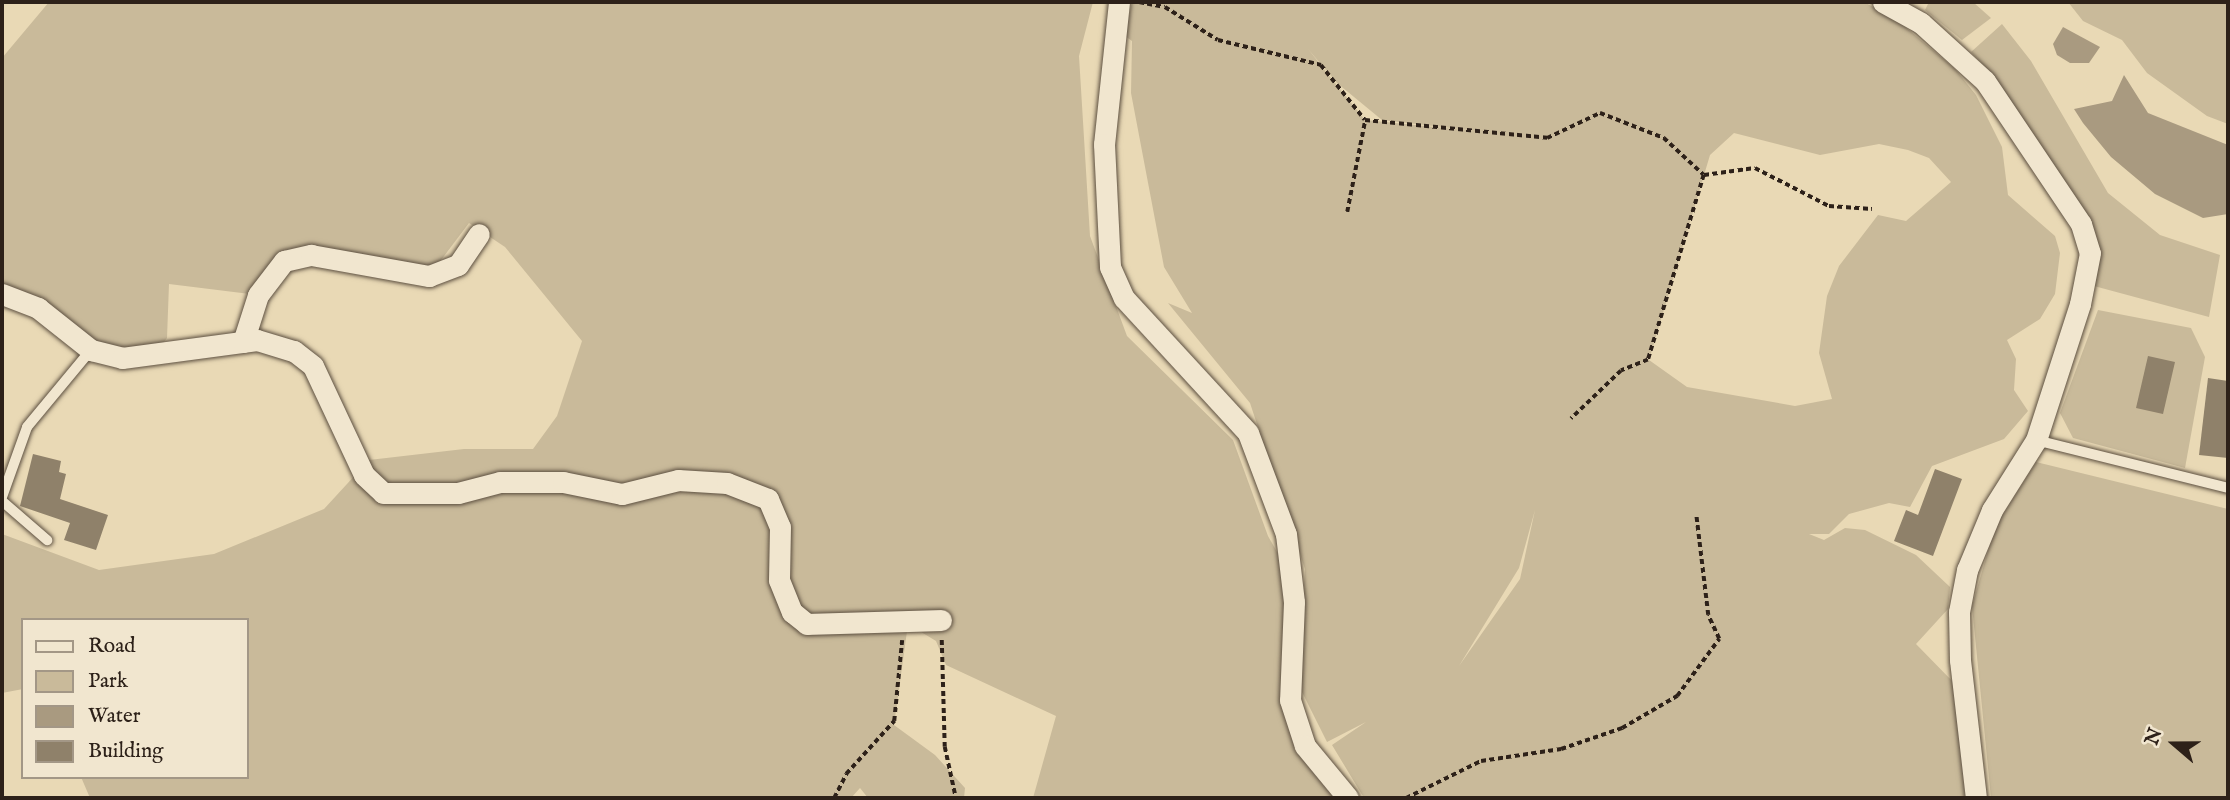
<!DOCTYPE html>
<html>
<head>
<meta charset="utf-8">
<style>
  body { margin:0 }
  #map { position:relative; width:2230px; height:800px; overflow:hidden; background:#e9d9b5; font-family:"IM FELL English",serif }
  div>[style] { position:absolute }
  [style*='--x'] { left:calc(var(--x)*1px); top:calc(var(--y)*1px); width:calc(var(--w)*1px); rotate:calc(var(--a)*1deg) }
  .green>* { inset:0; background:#c9ba9a }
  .water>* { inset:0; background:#a99a80 }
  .building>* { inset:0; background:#8f816a }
  .path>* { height:3.5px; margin-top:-1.75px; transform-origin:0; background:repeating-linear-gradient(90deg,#2d2119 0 5px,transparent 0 8.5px) }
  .roads { filter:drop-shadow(0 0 2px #5c4f40) drop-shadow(0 0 2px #5c4f40) }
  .lane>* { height:10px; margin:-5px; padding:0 5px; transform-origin:5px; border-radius:5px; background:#f1e6cf }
  .street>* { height:21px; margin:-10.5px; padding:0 10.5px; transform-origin:10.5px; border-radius:10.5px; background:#f1e6cf }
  span { translate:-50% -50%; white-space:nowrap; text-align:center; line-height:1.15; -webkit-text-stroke:7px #f1e6cf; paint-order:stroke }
  .frame { position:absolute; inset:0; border:4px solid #2d2119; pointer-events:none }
  .legend { position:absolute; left:21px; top:618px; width:228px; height:161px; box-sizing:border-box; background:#f1e6cf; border:2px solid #a39786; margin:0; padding:9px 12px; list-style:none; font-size:21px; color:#2d2119 }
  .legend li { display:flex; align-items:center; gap:14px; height:35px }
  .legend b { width:35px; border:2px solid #a39786 }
  .north { position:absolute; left:2139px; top:709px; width:70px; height:70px; -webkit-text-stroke:5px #f1e6cf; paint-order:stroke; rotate:290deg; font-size:19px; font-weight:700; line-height:28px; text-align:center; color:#2d2119 }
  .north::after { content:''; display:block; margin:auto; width:24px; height:32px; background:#2d2119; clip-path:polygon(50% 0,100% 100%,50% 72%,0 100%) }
</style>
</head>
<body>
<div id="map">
  <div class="green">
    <i style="clip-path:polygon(49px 2px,1093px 2px,1079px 56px,1090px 236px,1127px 336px,1233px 440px,1268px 536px,1291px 577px,1303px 735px,1340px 798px,1033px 798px,1056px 716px,946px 665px,936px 641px,908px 624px,894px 725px,935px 755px,965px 788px,964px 798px,868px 798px,860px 788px,851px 798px,90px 798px,81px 777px,247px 777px,247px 620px,23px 620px,23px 689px,2px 693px,2px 534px,99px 570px,214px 554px,324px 509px,369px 460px,464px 449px,533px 449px,557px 416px,582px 341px,505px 247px,469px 223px,429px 276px,285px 261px,258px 295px,169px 284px,167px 338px,155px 354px,122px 358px,2px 294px,2px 58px)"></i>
    <i style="clip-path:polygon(evenodd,1132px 2px,1864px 2px,1897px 20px,1955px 69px,1976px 95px,2002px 147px,2008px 195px,2055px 236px,2060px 253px,2055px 294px,2040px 319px,2007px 340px,2016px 359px,2014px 390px,2028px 411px,2004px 439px,1932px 466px,1910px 507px,1889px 503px,1849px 514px,1829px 534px,1809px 534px,1824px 540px,1845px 528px,1865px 530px,1916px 555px,1950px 587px,1948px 609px,1916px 644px,1957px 686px,1965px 798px,1364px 798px,1332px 745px,1366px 722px,1327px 742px,1298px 684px,1305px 569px,1250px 403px,1168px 303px,1192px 313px,1164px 267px,1131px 93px,1132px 41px,1125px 36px,1132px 2px,1308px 49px,1337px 83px,1382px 120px,1476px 131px,1365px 120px,1308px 49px,1132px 2px,1734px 133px,1820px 155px,1879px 144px,1908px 150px,1929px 158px,1951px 182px,1906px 221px,1878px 215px,1839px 266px,1827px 296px,1819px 353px,1832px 399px,1795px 406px,1687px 387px,1649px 360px,1710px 155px,1734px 133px,1132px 2px,1535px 510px,1520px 579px,1459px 666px,1519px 568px,1535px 510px)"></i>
    <i style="clip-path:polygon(1929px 2px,1973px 2px,1991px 18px,1962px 40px,1925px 10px)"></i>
    <i style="clip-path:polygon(2068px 2px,2228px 2px,2228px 124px,2207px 116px,2147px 73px,2122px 40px,2083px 21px)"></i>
    <i style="clip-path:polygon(2002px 24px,2031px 61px,2108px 193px,2160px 235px,2220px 255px,2209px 317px,2094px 286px,2090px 251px,1990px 72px,1971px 52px)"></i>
    <i style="clip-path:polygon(2098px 310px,2191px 328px,2205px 357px,2185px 468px,2073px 438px,2060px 413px)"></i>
    <i style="clip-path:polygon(2036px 462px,2228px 509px,2228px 798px,1991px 798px,1972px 606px,1995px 527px)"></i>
  </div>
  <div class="water">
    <i style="clip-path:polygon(2063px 27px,2100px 47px,2089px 63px,2070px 63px,2057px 55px,2053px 44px)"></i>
    <i style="clip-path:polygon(2124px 75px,2148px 113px,2228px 145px,2228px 214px,2203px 218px,2155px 194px,2111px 157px,2083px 123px,2074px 109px,2112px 101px)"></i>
  </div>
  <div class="building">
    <i style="clip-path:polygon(2148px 356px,2175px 362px,2163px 414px,2136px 408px)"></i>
    <i style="clip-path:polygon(2208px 378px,2228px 381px,2228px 458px,2199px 455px)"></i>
    <i style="clip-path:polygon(33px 454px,61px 461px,59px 472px,66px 474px,60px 499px,108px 515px,96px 550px,64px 540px,70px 523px,20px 506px)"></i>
    <i style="clip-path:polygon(1935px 469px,1962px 479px,1933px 556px,1894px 541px,1906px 510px,1918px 515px)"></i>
  </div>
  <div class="path">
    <i style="--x:1139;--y:2;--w:26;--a:11"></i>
    <i style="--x:1165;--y:7;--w:62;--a:31.9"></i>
    <i style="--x:1218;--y:40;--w:106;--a:13.6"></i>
    <i style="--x:1321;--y:65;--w:70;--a:51.3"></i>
    <i style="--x:1365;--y:120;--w:183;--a:5.6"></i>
    <i style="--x:1547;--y:138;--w:59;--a:-25.3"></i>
    <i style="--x:1600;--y:113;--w:69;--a:21.3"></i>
    <i style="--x:1664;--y:138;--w:54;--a:42.8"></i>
    <i style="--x:1704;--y:175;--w:193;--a:106.8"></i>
    <i style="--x:1648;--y:360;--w:29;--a:158"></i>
    <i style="--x:1621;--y:371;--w:69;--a:136.2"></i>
    <i style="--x:1704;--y:175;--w:51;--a:-7.8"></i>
    <i style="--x:1755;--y:168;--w:83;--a:27.2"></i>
    <i style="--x:1829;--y:206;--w:43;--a:4"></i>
    <i style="--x:1347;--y:212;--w:94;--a:-78.9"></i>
    <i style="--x:942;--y:640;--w:107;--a:88.4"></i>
    <i style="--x:945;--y:747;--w:52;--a:77.8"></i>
    <i style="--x:834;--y:798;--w:27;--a:-63"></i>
    <i style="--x:846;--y:774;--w:72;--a:-47.8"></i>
    <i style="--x:894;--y:721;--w:81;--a:-84.4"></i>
    <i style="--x:1406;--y:798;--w:84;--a:-26.3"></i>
    <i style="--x:1481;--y:761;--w:81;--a:-8.5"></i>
    <i style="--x:1561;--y:749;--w:65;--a:-19"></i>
    <i style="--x:1622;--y:728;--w:64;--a:-30.2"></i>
    <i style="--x:1677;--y:696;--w:71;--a:-53.6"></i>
    <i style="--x:1719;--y:639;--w:26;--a:-115"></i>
    <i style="--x:1708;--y:615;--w:101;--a:-96.8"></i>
  </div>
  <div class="roads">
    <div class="lane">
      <i style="--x:2036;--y:440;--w:198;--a:14"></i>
      <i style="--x:2;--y:497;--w:74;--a:-70.3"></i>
      <i style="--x:27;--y:427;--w:100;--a:-50.3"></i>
      <i style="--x:2;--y:501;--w:60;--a:40.9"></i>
    </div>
    <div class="street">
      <i style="--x:1119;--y:2;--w:143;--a:96"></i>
      <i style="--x:1104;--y:144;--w:123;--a:87.2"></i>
      <i style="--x:1110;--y:267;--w:34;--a:66"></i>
      <i style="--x:1124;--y:298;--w:183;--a:47.4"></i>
      <i style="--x:1248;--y:433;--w:108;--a:69.4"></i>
      <i style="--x:1286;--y:534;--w:68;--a:83.3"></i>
      <i style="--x:1294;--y:602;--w:98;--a:92.3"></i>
      <i style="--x:1290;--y:700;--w:48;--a:71.9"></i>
      <i style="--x:1305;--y:746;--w:67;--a:50.4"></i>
      <i style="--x:1883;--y:2;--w:43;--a:28.9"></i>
      <i style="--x:1921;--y:23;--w:86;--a:42.2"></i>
      <i style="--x:1985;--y:81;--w:172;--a:56.1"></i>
      <i style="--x:2081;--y:224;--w:30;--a:73"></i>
      <i style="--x:2090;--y:253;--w:52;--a:101.1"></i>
      <i style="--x:2080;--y:304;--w:143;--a:107.9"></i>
      <i style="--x:2036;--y:440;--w:83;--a:122.2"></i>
      <i style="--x:1992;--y:510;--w:65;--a:112.6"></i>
      <i style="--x:1967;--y:570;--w:43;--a:100.8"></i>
      <i style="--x:1959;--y:612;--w:48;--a:88.8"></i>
      <i style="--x:1960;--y:660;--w:139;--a:83.4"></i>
      <i style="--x:2;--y:294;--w:39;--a:21"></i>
      <i style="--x:38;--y:308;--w:68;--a:38.4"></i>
      <i style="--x:91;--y:350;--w:32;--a:14"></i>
      <i style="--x:122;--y:358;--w:136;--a:-7.6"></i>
      <i style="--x:257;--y:340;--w:39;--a:17"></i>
      <i style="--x:294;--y:351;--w:24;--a:38"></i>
      <i style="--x:313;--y:366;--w:120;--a:64.9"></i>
      <i style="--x:364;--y:475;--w:26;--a:43"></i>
      <i style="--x:383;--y:493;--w:75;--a:0"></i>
      <i style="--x:458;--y:493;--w:43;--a:-14.7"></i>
      <i style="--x:500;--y:482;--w:63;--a:0"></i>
      <i style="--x:563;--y:482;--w:60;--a:11.5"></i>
      <i style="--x:622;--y:494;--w:58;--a:-14"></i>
      <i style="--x:678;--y:480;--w:49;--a:3.5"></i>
      <i style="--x:727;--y:483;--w:44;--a:21.3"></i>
      <i style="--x:768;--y:499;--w:30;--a:67"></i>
      <i style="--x:780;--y:527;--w:53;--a:91.1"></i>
      <i style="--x:779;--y:580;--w:35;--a:68"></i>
      <i style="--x:792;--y:612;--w:19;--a:39"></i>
      <i style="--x:807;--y:624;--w:134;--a:-1.7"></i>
      <i style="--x:243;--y:342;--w:49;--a:-72.3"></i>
      <i style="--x:258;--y:295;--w:43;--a:-52.6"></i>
      <i style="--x:284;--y:261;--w:28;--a:-13"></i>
      <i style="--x:311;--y:255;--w:120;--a:10.1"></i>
      <i style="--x:429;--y:276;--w:31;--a:-21"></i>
      <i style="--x:458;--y:265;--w:37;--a:-56"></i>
    </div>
  </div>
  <div class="frame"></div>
  <ul class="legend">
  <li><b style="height:9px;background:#f1e6cf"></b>Road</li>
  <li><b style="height:19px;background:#c9ba9a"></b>Park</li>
  <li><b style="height:19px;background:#a99a80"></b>Water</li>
  <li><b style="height:19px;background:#8f816a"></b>Building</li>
  </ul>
  <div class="north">N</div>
</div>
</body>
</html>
